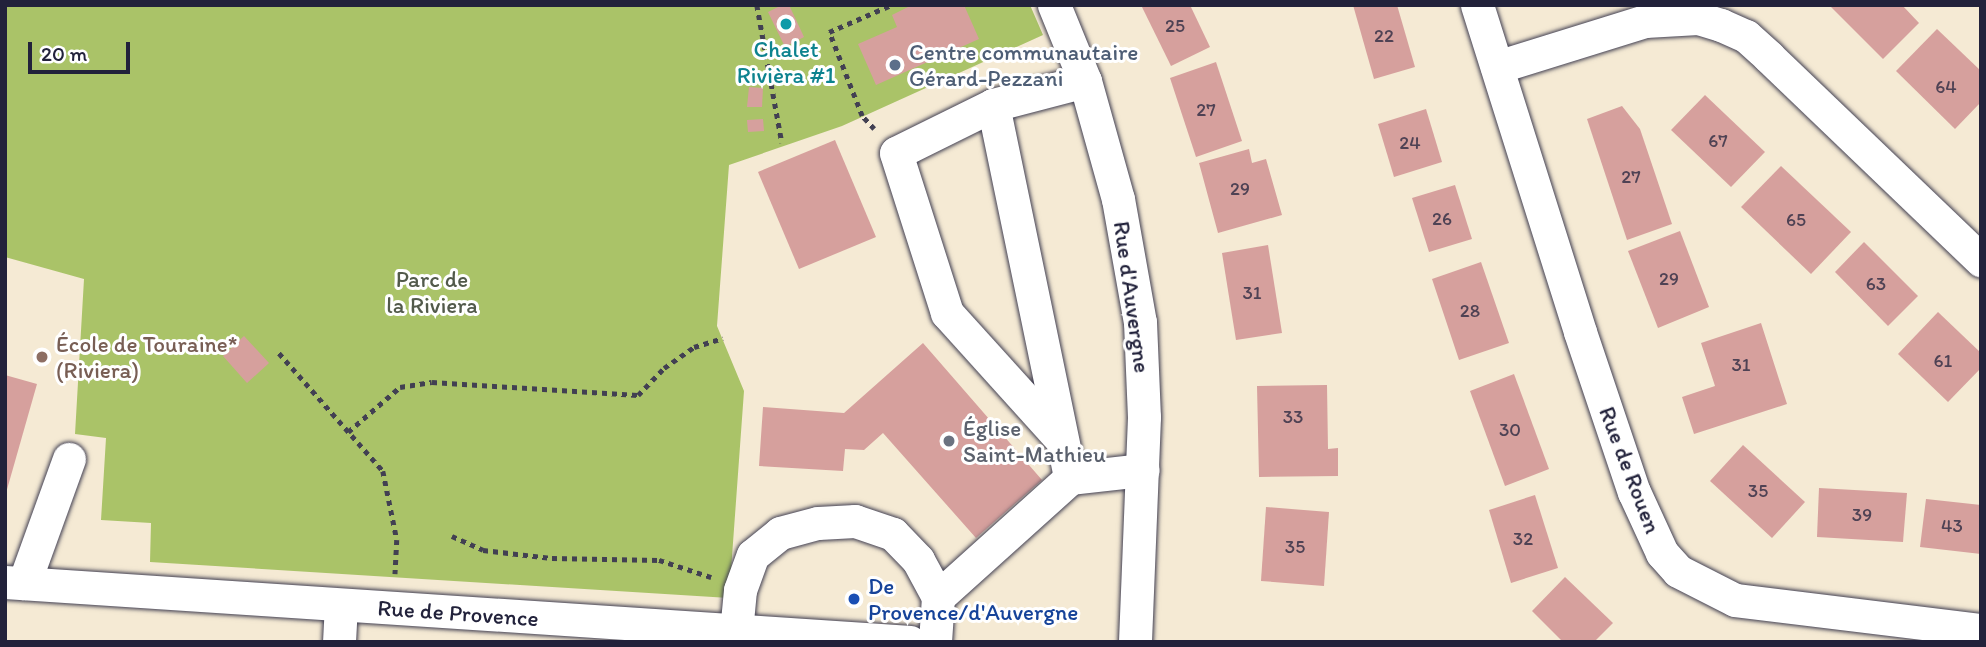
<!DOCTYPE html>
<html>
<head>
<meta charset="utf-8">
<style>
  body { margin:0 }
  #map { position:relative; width:1986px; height:647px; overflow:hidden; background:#f5ead4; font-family:Itim,sans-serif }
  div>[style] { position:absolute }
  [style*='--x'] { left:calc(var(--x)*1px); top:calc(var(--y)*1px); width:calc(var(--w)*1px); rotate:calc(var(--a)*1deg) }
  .green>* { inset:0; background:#aac368 }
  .building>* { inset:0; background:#d6a09d }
  .path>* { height:4.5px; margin-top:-2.25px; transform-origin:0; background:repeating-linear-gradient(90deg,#424052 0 5px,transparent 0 10px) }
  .roads { filter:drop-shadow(0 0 2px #424052) drop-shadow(0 0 2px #424052) }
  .minor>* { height:33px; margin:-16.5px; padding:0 16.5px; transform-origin:16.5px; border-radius:16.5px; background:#fff }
  .dots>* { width:19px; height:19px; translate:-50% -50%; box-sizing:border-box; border:4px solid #fff; border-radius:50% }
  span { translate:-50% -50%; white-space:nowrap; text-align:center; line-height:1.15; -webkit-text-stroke:6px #fff; paint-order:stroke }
  .number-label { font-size:19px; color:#4f4254 }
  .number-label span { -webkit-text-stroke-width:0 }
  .culture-label { font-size:23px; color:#0d838f }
  .service-label { font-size:23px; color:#4e5e75 }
  .left { translate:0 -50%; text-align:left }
  .park-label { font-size:23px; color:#525a4b }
  .street-label { font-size:23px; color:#22223b }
  .education-label { font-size:23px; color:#785e54 }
  .worship-label { font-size:23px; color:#5b616d }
  .transit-label { font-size:23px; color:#164399 }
  .frame { position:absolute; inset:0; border:7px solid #22223b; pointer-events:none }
  .scale { position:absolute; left:28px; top:42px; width:102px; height:32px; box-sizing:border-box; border:4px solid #22223b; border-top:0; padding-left:9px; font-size:21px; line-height:24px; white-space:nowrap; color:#22223b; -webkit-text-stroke:5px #fff; paint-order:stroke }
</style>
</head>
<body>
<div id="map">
  <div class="green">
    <i style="clip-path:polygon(5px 5px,1030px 5px,1043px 35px,842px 126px,729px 165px,717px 326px,744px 391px,729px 598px,150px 562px,151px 523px,101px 520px,106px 438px,75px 434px,84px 279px,5px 257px)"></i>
  </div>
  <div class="building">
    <i style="clip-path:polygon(782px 5px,789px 5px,804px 37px,785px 47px,768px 12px)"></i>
    <i style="clip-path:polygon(912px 5px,964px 5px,979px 39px,876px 85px,858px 44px,897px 27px,892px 15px)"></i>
    <i style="clip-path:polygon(1141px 5px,1190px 5px,1210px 47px,1171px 66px)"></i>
    <i style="clip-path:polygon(1353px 5px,1397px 5px,1415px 67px,1374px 79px)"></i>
    <i style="clip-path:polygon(1829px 5px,1902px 5px,1919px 23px,1883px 59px)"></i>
    <i style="clip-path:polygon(1937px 29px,1981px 71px,1981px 102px,1955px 129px,1896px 71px)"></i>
    <i style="clip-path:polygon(1216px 62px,1242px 141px,1196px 157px,1170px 78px)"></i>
    <i style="clip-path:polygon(749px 87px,763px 88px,762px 107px,747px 107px)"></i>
    <i style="clip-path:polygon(1705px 95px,1765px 152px,1731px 187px,1671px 130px)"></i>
    <i style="clip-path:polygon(1622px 106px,1640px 129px,1672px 224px,1627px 240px,1587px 119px)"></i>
    <i style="clip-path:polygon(1426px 109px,1442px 162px,1394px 177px,1378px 124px)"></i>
    <i style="clip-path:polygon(763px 119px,764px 131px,748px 132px,747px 120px)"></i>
    <i style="clip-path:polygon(835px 140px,876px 237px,799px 269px,758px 172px)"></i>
    <i style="clip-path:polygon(1249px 149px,1252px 163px,1266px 159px,1282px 215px,1218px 233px,1199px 163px)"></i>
    <i style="clip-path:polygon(1781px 166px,1851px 232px,1811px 274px,1741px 207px)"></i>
    <i style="clip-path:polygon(1455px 185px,1472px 239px,1429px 252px,1412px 198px)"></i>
    <i style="clip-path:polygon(1680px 231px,1709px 307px,1658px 328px,1628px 251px)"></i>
    <i style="clip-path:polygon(1864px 242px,1918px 296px,1888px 326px,1835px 272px)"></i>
    <i style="clip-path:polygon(1268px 245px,1282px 333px,1236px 340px,1222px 253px)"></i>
    <i style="clip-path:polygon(1481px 262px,1509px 343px,1459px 360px,1432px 279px)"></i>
    <i style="clip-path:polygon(1938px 312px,1981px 353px,1981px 368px,1948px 402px,1898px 354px)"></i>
    <i style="clip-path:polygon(1761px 323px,1787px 404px,1694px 434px,1682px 397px,1715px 386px,1701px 343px)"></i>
    <i style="clip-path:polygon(244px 336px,269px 363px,247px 383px,223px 356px)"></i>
    <i style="clip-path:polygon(923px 343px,1042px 480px,976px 538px,883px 433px,864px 450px,845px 449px,843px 471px,759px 466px,763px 407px,844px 413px)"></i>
    <i style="clip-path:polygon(1514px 374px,1549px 469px,1505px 486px,1470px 391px)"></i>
    <i style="clip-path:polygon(5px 375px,37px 384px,6px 493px,5px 493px)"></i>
    <i style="clip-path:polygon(1327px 385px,1328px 449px,1338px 448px,1338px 476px,1259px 477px,1257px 386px)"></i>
    <i style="clip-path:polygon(1743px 445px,1805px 502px,1772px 538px,1710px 481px)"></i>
    <i style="clip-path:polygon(1819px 488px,1907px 493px,1903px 542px,1817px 537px)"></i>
    <i style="clip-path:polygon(1535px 495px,1558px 568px,1511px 583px,1489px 510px)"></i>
    <i style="clip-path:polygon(1926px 499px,1981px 505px,1981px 554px,1920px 547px)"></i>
    <i style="clip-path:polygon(1266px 507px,1329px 512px,1324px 586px,1261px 581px)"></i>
    <i style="clip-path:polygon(1565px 577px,1613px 623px,1594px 642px,1563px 642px,1532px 611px)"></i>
  </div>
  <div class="path">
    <i style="--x:757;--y:5;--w:140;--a:79.7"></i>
    <i style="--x:874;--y:129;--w:18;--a:-133"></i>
    <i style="--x:862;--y:116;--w:90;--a:-111.4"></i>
    <i style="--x:829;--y:32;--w:68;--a:-23.5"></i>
    <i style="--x:279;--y:353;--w:157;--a:48.6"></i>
    <i style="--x:383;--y:471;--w:70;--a:78.5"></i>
    <i style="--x:397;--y:540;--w:34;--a:93"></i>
    <i style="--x:348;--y:432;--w:69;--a:-40.9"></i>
    <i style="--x:400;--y:387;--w:32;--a:-9"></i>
    <i style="--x:432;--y:382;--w:206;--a:3.6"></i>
    <i style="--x:638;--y:395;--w:37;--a:-46"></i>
    <i style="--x:664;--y:368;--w:37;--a:-35"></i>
    <i style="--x:694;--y:347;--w:30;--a:-17"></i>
    <i style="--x:452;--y:536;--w:34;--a:24"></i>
    <i style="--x:483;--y:550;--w:69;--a:6.6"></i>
    <i style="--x:552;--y:558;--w:107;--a:1.1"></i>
    <i style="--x:659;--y:560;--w:55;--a:18.1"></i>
  </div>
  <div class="roads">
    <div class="minor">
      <i style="--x:1054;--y:5;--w:82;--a:67.8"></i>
      <i style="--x:1085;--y:81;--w:123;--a:74.4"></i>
      <i style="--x:1118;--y:199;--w:125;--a:79.9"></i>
      <i style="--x:1140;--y:322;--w:95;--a:87.6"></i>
      <i style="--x:1144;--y:417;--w:225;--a:92.3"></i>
      <i style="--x:1477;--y:5;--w:343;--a:72.5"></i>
      <i style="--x:1580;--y:332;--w:169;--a:71.4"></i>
      <i style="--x:1634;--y:492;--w:67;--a:65.3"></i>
      <i style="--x:1662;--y:553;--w:24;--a:48"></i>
      <i style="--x:1678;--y:571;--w:64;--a:27"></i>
      <i style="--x:1735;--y:600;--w:248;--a:7"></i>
      <i style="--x:1497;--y:67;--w:155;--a:-17.3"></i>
      <i style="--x:1645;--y:21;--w:53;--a:-3.2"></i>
      <i style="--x:1698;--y:18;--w:24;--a:17"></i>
      <i style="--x:1721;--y:25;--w:27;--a:24"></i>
      <i style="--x:1746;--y:36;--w:31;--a:42"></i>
      <i style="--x:1769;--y:57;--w:294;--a:43.8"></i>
      <i style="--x:1085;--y:81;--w:95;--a:165.4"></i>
      <i style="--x:993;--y:105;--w:381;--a:78.3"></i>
      <i style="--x:1070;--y:478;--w:73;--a:-6.3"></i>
      <i style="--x:993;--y:105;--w:108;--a:153.7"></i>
      <i style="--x:896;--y:153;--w:168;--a:72.3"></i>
      <i style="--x:947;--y:313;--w:169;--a:47.9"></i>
      <i style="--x:5;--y:582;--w:907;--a:3.79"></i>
      <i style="--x:24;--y:583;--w:132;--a:-70.1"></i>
      <i style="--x:339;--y:642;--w:37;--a:-87"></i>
      <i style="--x:735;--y:642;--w:52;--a:-84.5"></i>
      <i style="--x:740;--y:590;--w:37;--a:-70"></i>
      <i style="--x:753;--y:555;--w:35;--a:-39"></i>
      <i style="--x:780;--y:533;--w:39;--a:-15"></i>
      <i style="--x:818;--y:523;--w:37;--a:-3"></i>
      <i style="--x:855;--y:521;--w:40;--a:18.9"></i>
      <i style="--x:893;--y:534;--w:36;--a:46"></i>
      <i style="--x:918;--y:560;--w:42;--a:61.6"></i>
      <i style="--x:935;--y:642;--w:45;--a:-86.2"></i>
      <i style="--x:938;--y:597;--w:178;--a:-42"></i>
    </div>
  </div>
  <div class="dots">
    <i style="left:786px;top:24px;background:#0f9aa8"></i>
    <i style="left:895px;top:65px;background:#5c6f8a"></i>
    <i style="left:42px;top:357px;background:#8d6e63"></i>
    <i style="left:949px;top:441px;background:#6b7280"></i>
    <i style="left:854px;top:599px;background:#1a4fb4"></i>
  </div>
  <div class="number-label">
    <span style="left:1175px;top:26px">25</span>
    <span style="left:1384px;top:36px">22</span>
    <span style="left:1946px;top:87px">64</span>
    <span style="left:1206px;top:110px">27</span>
    <span style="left:1718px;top:141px">67</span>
    <span style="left:1410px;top:143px">24</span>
    <span style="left:1631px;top:177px">27</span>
    <span style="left:1240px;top:189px">29</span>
    <span style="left:1442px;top:219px">26</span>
    <span style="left:1796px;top:220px">65</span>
    <span style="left:1669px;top:279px">29</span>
    <span style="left:1876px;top:284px">63</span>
    <span style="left:1252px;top:293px">31</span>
    <span style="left:1470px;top:311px">28</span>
    <span style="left:1943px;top:361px">61</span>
    <span style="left:1741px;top:365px">31</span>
    <span style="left:1293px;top:417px">33</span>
    <span style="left:1510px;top:430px">30</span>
    <span style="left:1758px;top:491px">35</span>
    <span style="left:1862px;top:515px">39</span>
    <span style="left:1952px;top:526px">43</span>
    <span style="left:1523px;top:539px">32</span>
    <span style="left:1295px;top:547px">35</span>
  </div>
  <div class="culture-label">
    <span style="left:786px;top:62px">Chalet<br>Rivièra #1</span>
  </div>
  <div class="service-label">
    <span class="left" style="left:909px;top:65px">Centre communautaire<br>Gérard-Pezzani</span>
  </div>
  <div class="park-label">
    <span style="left:432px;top:292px">Parc de<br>la Riviera</span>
  </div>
  <div class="street-label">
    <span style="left:1132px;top:297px;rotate:82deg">Rue d'Auvergne</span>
    <span style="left:1630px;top:470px;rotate:69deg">Rue de Rouen</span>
    <span style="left:458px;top:613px;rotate:4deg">Rue de Provence</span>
  </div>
  <div class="education-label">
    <span class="left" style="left:56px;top:357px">École de Touraine*<br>(Riviera)</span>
  </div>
  <div class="worship-label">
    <span class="left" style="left:963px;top:441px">Église<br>Saint-Mathieu</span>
  </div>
  <div class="transit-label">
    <span class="left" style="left:868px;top:599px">De<br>Provence/d'Auvergne</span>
  </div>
  <div class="frame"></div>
  <div class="scale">20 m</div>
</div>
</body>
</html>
